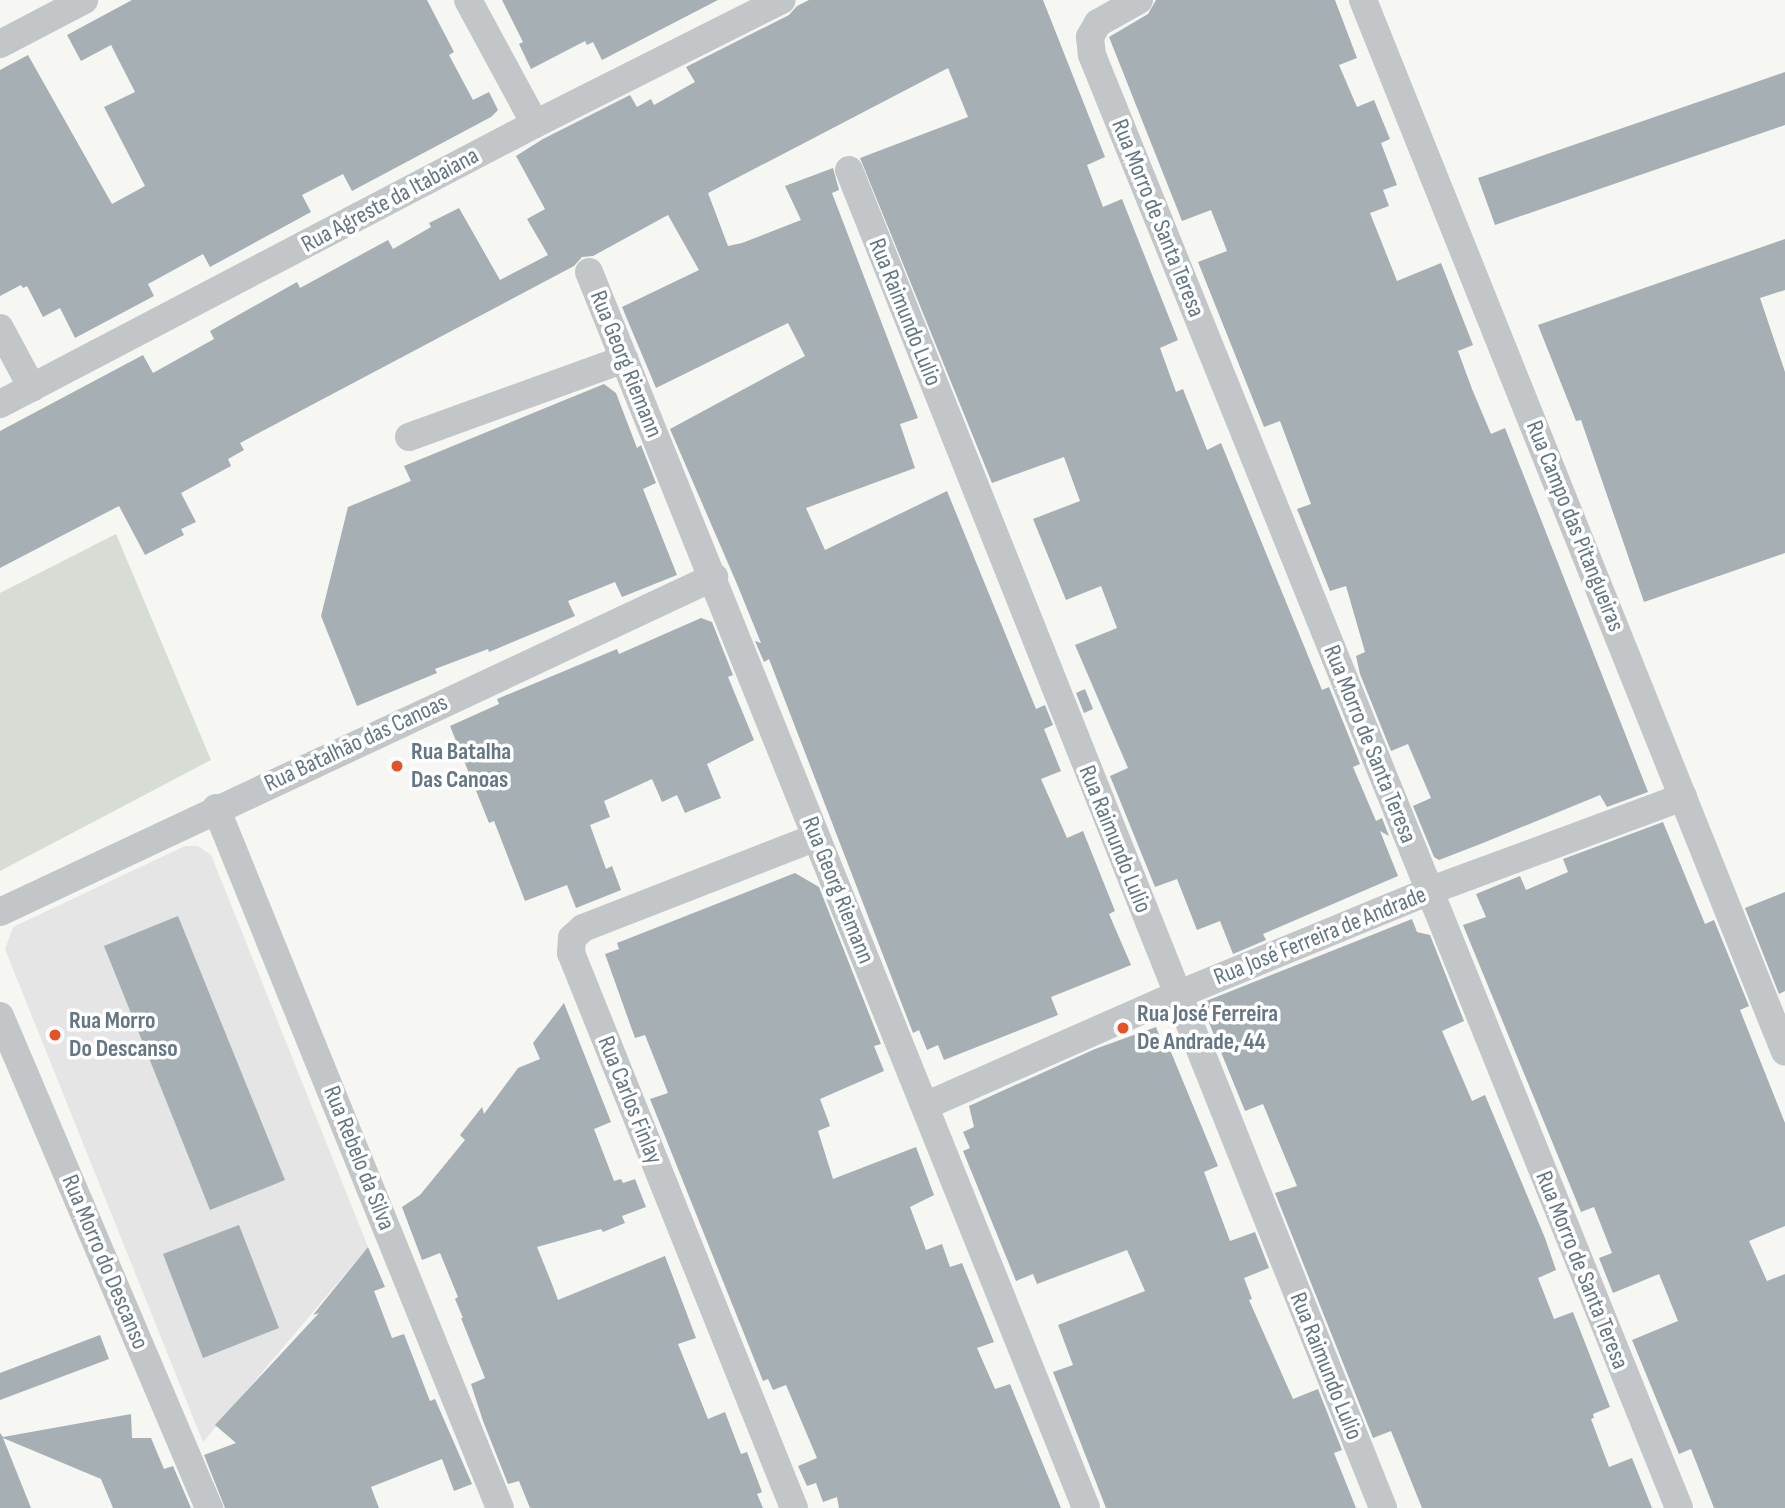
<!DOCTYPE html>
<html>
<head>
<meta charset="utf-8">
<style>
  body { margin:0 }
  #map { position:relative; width:1785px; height:1508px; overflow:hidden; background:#f6f6f3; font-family:"Sofia Sans Condensed",sans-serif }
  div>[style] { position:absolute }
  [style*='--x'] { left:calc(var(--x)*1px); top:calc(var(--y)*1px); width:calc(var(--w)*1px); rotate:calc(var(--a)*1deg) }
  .built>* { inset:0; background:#e4e5e4 }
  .green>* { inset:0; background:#d7ddd4 }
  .building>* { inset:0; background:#a6afb4 }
  .street>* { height:28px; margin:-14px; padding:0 14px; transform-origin:14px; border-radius:14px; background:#c2c6c9 }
  .dots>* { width:19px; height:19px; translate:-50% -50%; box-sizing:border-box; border:4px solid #fff; border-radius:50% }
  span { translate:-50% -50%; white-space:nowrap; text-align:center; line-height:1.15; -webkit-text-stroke:7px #fff; paint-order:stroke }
  .street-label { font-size:24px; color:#657684 }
  .poi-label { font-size:24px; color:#657684; font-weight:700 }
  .left { translate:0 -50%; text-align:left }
</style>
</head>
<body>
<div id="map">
  <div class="built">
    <i style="clip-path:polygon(185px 846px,198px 846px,211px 855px,368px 1247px,203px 1442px,5px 949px,13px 927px)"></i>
  </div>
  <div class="green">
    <i style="clip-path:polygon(116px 534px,211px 760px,0 871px,0 593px)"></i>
  </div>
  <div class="building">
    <i style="clip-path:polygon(132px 0,427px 0,454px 52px,449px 55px,473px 100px,489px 92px,498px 110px,491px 117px,352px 191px,343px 174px,302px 195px,311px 212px,210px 267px,203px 254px,148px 284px,154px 296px,75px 338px,60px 308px,43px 317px,27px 286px,23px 288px,21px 285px,0 296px,0 70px,28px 55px,112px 204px,145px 186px,104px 107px,135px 92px,111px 45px,81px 61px,67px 35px)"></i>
    <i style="clip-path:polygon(502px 0,718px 0,602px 60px,593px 42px,587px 45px,585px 41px,531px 69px,519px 44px,523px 42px)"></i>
    <i style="clip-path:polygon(809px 0,1043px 0,1105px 157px,1087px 165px,1103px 207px,1122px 199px,1178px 340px,1160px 348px,1176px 392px,1183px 389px,1207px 450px,1221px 443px,1322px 690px,1329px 687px,1360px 764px,1353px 767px,1376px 821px,1382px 818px,1389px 836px,1380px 831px,1398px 876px,1263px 934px,1266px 940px,1233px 954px,1220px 921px,1197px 930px,1177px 879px,1155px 887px,1110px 776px,1128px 768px,1075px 645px,1117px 628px,1101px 586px,1066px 600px,1033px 519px,1080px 501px,1064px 457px,992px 483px,860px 158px,968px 117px,948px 68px,708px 193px,728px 246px,742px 243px,801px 220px,785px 186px,833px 168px,839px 190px,832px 193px,918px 418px,900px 424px,915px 468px,806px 508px,825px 550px,947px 491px,1036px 709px,1045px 705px,1053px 725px,1044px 729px,1061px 771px,1041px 779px,1067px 838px,1083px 831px,1115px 911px,1109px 914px,1131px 965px,1051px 997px,1058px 1015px,944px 1060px,938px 1045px,927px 1050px,919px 1030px,913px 1033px,769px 659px,764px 662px,755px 641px,761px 643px,737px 584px,670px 429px,805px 356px,788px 323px,656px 388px,622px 307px,699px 270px,668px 215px,593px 256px,582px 257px,574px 266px,240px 443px,244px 450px,228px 459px,231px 466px,181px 493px,196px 522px,181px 529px,184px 535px,145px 555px,119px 506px,0 568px,0 431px,143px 355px,153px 373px,214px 339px,210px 331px,297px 282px,300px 288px,388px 240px,393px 249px,431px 227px,429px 223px,459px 208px,500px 280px,548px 255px,527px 219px,545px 209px,516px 156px,543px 139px,630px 95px,637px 107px,651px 99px,654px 105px,695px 82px,686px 67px,789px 15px,797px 6px)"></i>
    <i style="clip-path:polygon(1156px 0,1335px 0,1357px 58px,1339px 65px,1357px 107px,1374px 100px,1390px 139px,1381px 143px,1397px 185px,1383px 190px,1389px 206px,1370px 213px,1397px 281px,1441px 263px,1473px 345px,1458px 351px,1472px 389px,1491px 434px,1505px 428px,1648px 792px,1607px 807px,1600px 795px,1483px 843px,1439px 860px,1434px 857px,1413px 806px,1431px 798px,1408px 744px,1391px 751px,1360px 674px,1356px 656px,1365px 652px,1346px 586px,1330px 591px,1297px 509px,1311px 504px,1280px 421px,1264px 427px,1198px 262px,1227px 251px,1211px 210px,1182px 221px,1109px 37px,1148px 14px)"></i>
    <i style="clip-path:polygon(1785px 72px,1785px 125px,1495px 225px,1478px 178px)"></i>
    <i style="clip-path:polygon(1785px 239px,1785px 290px,1760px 298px,1785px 372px,1785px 553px,1644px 602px,1581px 420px,1576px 421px,1538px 325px)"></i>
    <i style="clip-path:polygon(604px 384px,616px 393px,637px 448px,641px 445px,656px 483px,643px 489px,677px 575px,622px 597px,615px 582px,568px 601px,575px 616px,489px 652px,488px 649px,435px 669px,437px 673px,357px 706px,321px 616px,348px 507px,411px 481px,404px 466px)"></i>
    <i style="clip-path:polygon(701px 618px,712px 622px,733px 675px,728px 677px,754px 740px,707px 764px,721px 798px,685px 813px,677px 795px,662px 802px,652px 779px,604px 801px,610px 817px,590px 825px,606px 869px,612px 866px,621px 890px,576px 908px,567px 885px,525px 901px,494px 821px,489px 823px,450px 726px,499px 704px,497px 699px,617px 649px,619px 654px)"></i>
    <i style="clip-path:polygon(1085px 689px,1093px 709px,1084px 713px,1076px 693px)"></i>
    <i style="clip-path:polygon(1663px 822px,1705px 924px,1714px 920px,1749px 1006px,1740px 1010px,1785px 1123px,1785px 1226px,1749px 1241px,1767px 1281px,1785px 1274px,1785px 1508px,1714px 1508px,1691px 1449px,1679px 1454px,1632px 1340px,1678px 1321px,1659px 1274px,1613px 1293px,1599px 1258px,1612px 1253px,1594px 1207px,1581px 1212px,1463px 925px,1486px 917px,1476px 894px,1520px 876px,1526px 890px,1568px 872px,1563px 859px)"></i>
    <i style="clip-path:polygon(795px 873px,819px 887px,881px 1044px,874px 1046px,884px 1071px,820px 1099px,830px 1126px,818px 1131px,833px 1179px,916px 1147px,934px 1195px,910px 1207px,926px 1250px,942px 1244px,950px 1267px,962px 1263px,994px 1342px,977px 1348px,995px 1389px,1010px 1384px,1061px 1508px,839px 1508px,837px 1497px,823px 1502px,816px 1483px,807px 1486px,798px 1466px,817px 1458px,786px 1385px,773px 1390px,768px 1379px,763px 1381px,650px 1099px,668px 1093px,645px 1035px,635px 1038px,605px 954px,619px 949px,617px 943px)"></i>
    <i style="clip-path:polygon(1785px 892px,1785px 991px,1779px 994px,1745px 908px)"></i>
    <i style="clip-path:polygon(178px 916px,285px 1180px,210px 1210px,104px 946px)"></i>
    <i style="clip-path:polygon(1412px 919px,1417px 932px,1430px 935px,1464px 1021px,1442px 1031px,1472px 1101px,1485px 1095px,1545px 1238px,1556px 1270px,1538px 1278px,1554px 1319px,1573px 1312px,1610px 1407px,1593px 1414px,1594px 1418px,1591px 1419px,1609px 1467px,1632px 1458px,1652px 1508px,1422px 1508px,1391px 1431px,1373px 1438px,1275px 1193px,1297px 1186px,1263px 1104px,1245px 1111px,1201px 1003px)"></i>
    <i style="clip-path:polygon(564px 1003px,611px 1122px,594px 1129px,614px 1181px,621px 1179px,623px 1183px,635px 1179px,646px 1207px,622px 1216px,625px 1223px,603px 1232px,601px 1229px,537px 1247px,550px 1279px,558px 1300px,665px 1256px,696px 1338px,678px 1344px,708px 1419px,725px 1412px,741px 1454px,747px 1452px,762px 1492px,757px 1494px,763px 1508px,530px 1508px,519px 1481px,508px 1484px,483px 1421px,471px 1384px,485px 1378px,461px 1318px,463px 1318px,455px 1299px,458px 1297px,440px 1253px,422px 1260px,402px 1207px,420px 1195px,465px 1140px,460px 1135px,482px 1107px,484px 1114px,518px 1068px,540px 1059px,533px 1043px)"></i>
    <i style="clip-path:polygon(1156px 1027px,1162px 1042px,1166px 1040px,1218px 1166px,1204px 1172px,1230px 1241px,1255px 1232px,1269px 1268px,1244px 1278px,1252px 1299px,1249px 1300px,1293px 1399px,1318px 1389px,1342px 1450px,1334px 1453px,1356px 1508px,1106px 1508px,1053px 1372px,1073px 1365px,1058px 1325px,1145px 1291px,1127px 1250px,1037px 1284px,1033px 1274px,1016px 1281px,963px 1151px,970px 1148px,963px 1132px,974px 1127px,969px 1106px,1095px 1049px)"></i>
    <i style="clip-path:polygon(239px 1225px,279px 1328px,203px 1358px,163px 1254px)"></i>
    <i style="clip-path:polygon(368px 1247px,385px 1287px,374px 1291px,392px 1338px,404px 1334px,430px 1401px,435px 1399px,472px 1484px,454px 1491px,442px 1459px,371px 1487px,379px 1508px,225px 1508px,204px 1455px,236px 1443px,215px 1425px,319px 1313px,313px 1315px)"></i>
    <i style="clip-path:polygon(100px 1335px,109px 1359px,0 1400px,0 1373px)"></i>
    <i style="clip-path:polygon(131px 1414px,132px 1438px,151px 1438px,164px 1469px,173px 1466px,191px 1508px,113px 1508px,101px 1479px,3px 1438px,31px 1508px,0 1508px,0 1433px,3px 1437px)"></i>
  </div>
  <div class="street">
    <i style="--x:468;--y:0;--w:141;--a:61.6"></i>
    <i style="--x:1139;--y:0;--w:47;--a:150.7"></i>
    <i style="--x:1098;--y:23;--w:16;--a:120"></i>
    <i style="--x:1090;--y:37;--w:18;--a:84"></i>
    <i style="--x:1092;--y:55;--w:1567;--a:68"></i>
    <i style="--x:1363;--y:0;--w:1133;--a:68.14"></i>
    <i style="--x:0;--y:44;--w:95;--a:-27.6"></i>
    <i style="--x:849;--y:170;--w:1441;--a:68.24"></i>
    <i style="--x:589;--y:272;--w:1332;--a:68.09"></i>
    <i style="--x:0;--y:328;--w:68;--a:61.9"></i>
    <i style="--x:0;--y:404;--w:604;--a:-27.63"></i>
    <i style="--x:535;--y:124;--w:276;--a:-26.7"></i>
    <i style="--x:409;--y:437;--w:229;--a:-19.9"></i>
    <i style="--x:216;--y:808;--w:755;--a:67.92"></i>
    <i style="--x:0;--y:912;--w:789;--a:-25.14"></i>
    <i style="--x:0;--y:1016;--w:535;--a:66.98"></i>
    <i style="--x:925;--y:1106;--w:275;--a:-23.8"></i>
    <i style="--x:1177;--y:995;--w:273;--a:-22.4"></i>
    <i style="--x:1429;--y:891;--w:271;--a:-20.3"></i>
    <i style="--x:794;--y:1508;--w:598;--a:-111.89"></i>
    <i style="--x:571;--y:953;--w:15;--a:-86"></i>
    <i style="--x:572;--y:938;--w:15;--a:-42"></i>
    <i style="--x:583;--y:928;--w:250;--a:-21.3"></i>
  </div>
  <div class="dots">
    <i style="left:397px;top:766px;background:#e45225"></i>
    <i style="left:1123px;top:1028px;background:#e45225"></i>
    <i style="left:55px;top:1035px;background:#e45225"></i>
  </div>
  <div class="street-label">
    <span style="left:390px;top:200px;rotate:-28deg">Rua Agreste da Itabaiana</span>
    <span style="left:1158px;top:218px;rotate:68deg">Rua Morro de Santa Teresa</span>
    <span style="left:905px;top:312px;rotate:68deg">Rua Raimundo Lulio</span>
    <span style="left:626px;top:364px;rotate:68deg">Rua Georg Riemann</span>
    <span style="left:1575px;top:526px;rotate:68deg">Rua Campo das Pitangueiras</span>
    <span style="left:356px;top:743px;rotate:-25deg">Rua Batalhão das Canoas</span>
    <span style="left:1370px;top:744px;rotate:68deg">Rua Morro de Santa Teresa</span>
    <span style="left:1115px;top:839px;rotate:68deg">Rua Raimundo Lulio</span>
    <span style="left:838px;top:890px;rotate:68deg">Rua Georg Riemann</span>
    <span style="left:1320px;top:936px;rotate:-22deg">Rua José Ferreira de Andrade</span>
    <span style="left:630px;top:1100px;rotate:68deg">Rua Carlos Finlay</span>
    <span style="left:359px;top:1158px;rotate:68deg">Rua Rebelo da Silva</span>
    <span style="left:105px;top:1262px;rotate:67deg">Rua Morro do Descanso</span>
    <span style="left:1582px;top:1270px;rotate:68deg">Rua Morro de Santa Teresa</span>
    <span style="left:1326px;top:1366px;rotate:68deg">Rua Raimundo Lulio</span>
  </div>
  <div class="poi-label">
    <span class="left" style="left:411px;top:766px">Rua Batalha<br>Das Canoas</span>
    <span class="left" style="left:1137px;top:1028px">Rua José Ferreira<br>De Andrade, 44</span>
    <span class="left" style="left:69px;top:1035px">Rua Morro<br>Do Descanso</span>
  </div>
</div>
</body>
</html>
